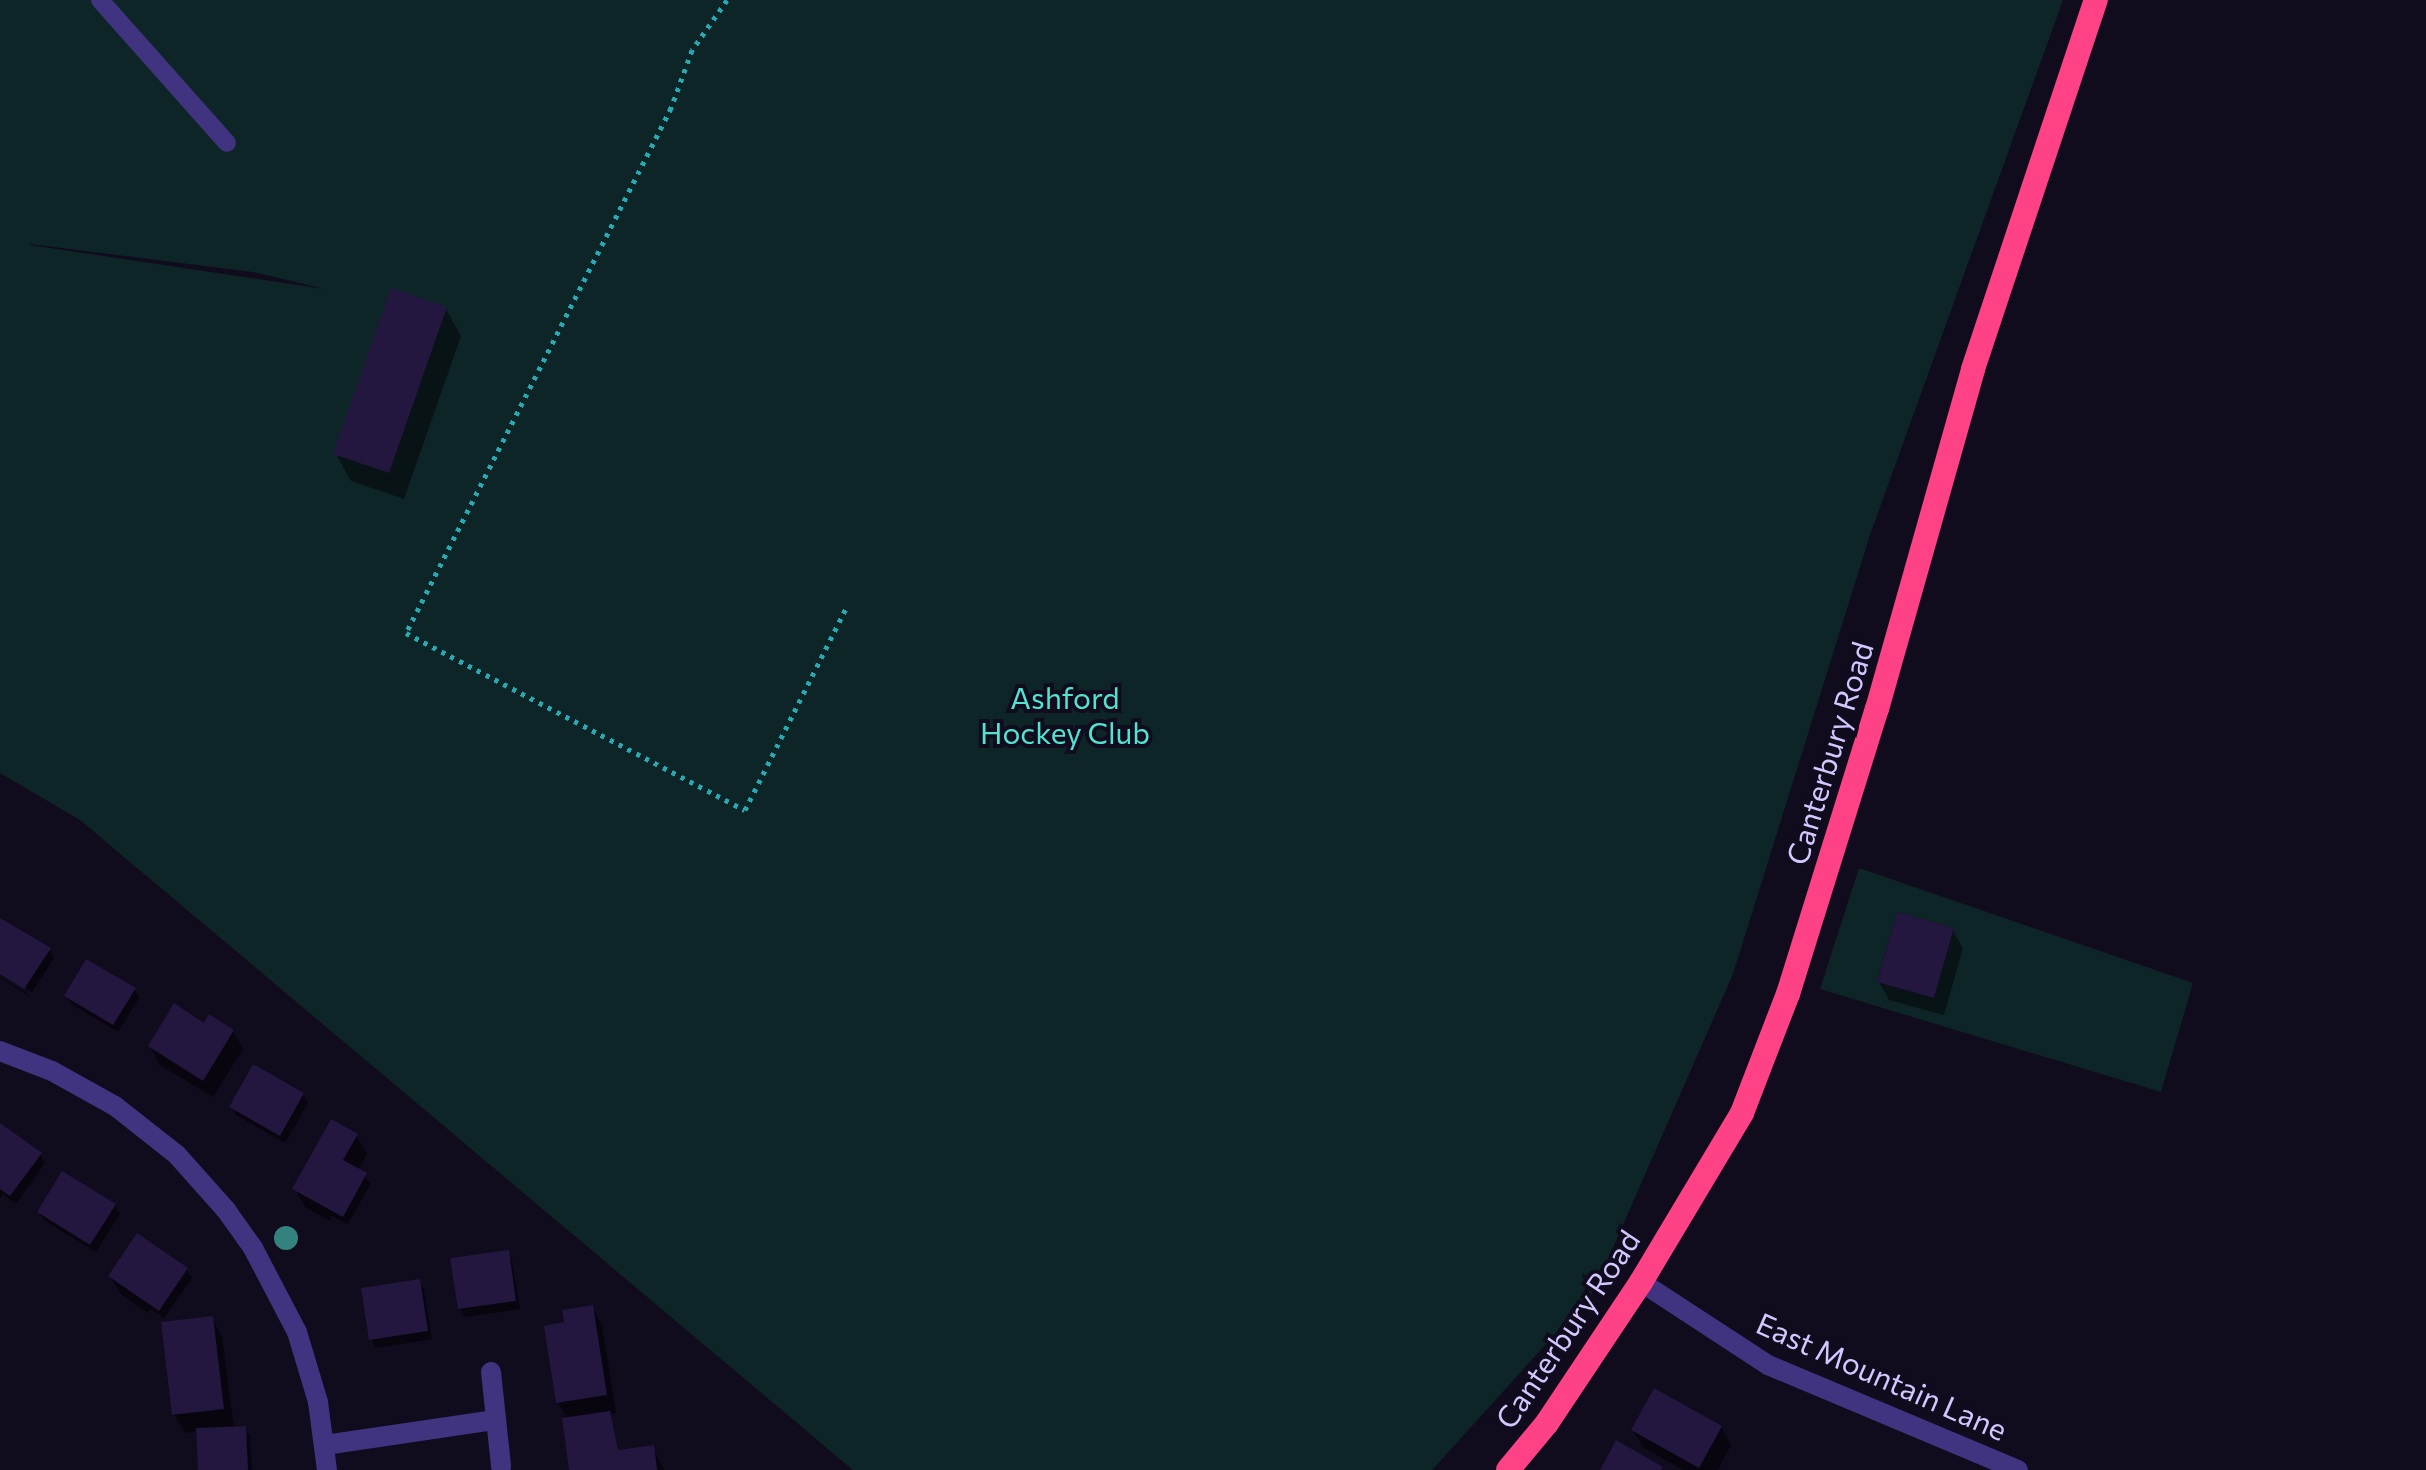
<!DOCTYPE html>
<html>
<head>
<meta charset="utf-8">
<style>
  body { margin:0 }
  #map { position:relative; width:2426px; height:1470px; overflow:hidden; background:#100b1d; font-family:Commissioner,sans-serif }
  div>[style] { position:absolute }
  [style*='--x'] { left:calc(var(--x)*1px); top:calc(var(--y)*1px); width:calc(var(--w)*1px); rotate:calc(var(--a)*1deg) }
  .green>* { inset:0; background:#0e2528 }
  .shadow>* { inset:0; background:#0007 }
  .building>* { inset:0; background:#23163f }
  .path>* { height:5px; margin-top:-2.5px; transform-origin:0; background:repeating-linear-gradient(90deg,#27aab3 0 4px,transparent 0 10px) }
  .lane>* { height:18px; margin:-9px; padding:0 9px; transform-origin:9px; border-radius:9px; background:#40337f }
  .street>* { height:20px; margin:-10px; padding:0 10px; transform-origin:10px; border-radius:10px; background:#40337f }
  .highway>* { height:24px; margin:-12px; padding:0 12px; transform-origin:12px; border-radius:12px; background:#ff4285 }
  .trees>* { width:24px; height:24px; margin:-12px; border-radius:50%; background:#33827f }
  span { translate:-50% -50%; white-space:nowrap; text-align:center; line-height:1.15; -webkit-text-stroke:8px #100b1d; paint-order:stroke }
  .park-label { font-size:30px; color:#4fe3d0 }
  .street-label { font-size:30px; color:#d4c7ff }
</style>
</head>
<body>
<div id="map">
  <div class="green">
    <i style="clip-path:polygon(evenodd,0 0,2063px 0,1870px 535px,1733px 974px,1594px 1291px,1432px 1470px,853px 1470px,80px 820px,0 773px,0 0,30px 244px,253px 272px,325px 289px,30px 245px,30px 244px)"></i>
    <i style="clip-path:polygon(evenodd,1859px 868px,2193px 983px,2161px 1092px,1820px 989px,1859px 868px,1897px 912px,1954px 928px,1934px 998px,1877px 981px,1897px 912px)"></i>
  </div>
  <div class="shadow">
    <i style="clip-path:polygon(446px 309px,461px 336px,404px 499px,351px 481px,336px 454px)"></i>
    <i style="clip-path:polygon(0 921px,49px 950px,54px 958px,32px 992px,0 972px)"></i>
    <i style="clip-path:polygon(1952px 929px,1963px 948px,1944px 1015px,1889px 1000px,1879px 982px)"></i>
    <i style="clip-path:polygon(0 977px,30px 995px,29px 996px,0 978px)"></i>
    <i style="clip-path:polygon(135px 989px,139px 998px,118px 1032px,71px 1004px,66px 996px)"></i>
    <i style="clip-path:polygon(205px 1025px,233px 1031px,243px 1049px,213px 1097px,160px 1065px,150px 1046px)"></i>
    <i style="clip-path:polygon(303px 1095px,308px 1103px,285px 1143px,236px 1115px,231px 1107px)"></i>
    <i style="clip-path:polygon(0 1125px,40px 1154px,45px 1163px,16px 1204px,3px 1194px,0 1198px)"></i>
    <i style="clip-path:polygon(356px 1135px,367px 1154px,358px 1170px,371px 1183px,348px 1224px,332px 1216px,330px 1221px,305px 1207px,295px 1189px)"></i>
    <i style="clip-path:polygon(115px 1205px,120px 1214px,96px 1252px,44px 1220px,39px 1212px)"></i>
    <i style="clip-path:polygon(508px 1252px,512px 1260px,520px 1309px,465px 1317px,460px 1308px)"></i>
    <i style="clip-path:polygon(187px 1270px,192px 1278px,164px 1318px,150px 1309px,148px 1313px,121px 1294px,110px 1276px)"></i>
    <i style="clip-path:polygon(419px 1281px,424px 1290px,432px 1339px,376px 1348px,371px 1339px)"></i>
    <i style="clip-path:polygon(592px 1307px,602px 1325px,616px 1413px,609px 1414px,618px 1452px,653px 1448px,664px 1470px,571px 1470px,568px 1420px,558px 1403px,566px 1324px)"></i>
    <i style="clip-path:polygon(212px 1318px,222px 1337px,234px 1428px,245px 1428px,250px 1436px,252px 1470px,200px 1470px,198px 1431px,185px 1433px,174px 1414px)"></i>
    <i style="clip-path:polygon(1721px 1427px,1731px 1445px,1718px 1470px,1683px 1470px,1644px 1448px,1633px 1430px)"></i>
  </div>
  <div class="building">
    <i style="clip-path:polygon(391px 288px,447px 307px,389px 473px,333px 454px)"></i>
    <i style="clip-path:polygon(1897px 912px,1954px 928px,1934px 998px,1877px 982px)"></i>
    <i style="clip-path:polygon(0 918px,51px 948px,24px 989px,0 974px)"></i>
    <i style="clip-path:polygon(86px 959px,136px 988px,113px 1025px,64px 996px)"></i>
    <i style="clip-path:polygon(174px 1003px,204px 1023px,209px 1014px,234px 1030px,203px 1081px,148px 1046px)"></i>
    <i style="clip-path:polygon(253px 1064px,304px 1093px,280px 1136px,229px 1107px)"></i>
    <i style="clip-path:polygon(331px 1119px,358px 1134px,343px 1160px,367px 1173px,343px 1217px,292px 1189px)"></i>
    <i style="clip-path:polygon(0 1123px,42px 1153px,10px 1196px,0 1189px)"></i>
    <i style="clip-path:polygon(62px 1171px,116px 1204px,90px 1245px,37px 1212px)"></i>
    <i style="clip-path:polygon(137px 1233px,188px 1268px,159px 1311px,108px 1276px)"></i>
    <i style="clip-path:polygon(509px 1250px,516px 1301px,458px 1309px,450px 1258px)"></i>
    <i style="clip-path:polygon(420px 1279px,428px 1331px,369px 1340px,361px 1288px)"></i>
    <i style="clip-path:polygon(593px 1305px,607px 1395px,556px 1403px,544px 1326px,564px 1322px,562px 1310px)"></i>
    <i style="clip-path:polygon(213px 1316px,224px 1409px,172px 1415px,161px 1322px)"></i>
    <i style="clip-path:polygon(1654px 1388px,1722px 1426px,1699px 1468px,1631px 1430px)"></i>
    <i style="clip-path:polygon(610px 1411px,618px 1450px,654px 1445px,657px 1470px,569px 1470px,562px 1418px)"></i>
    <i style="clip-path:polygon(246px 1426px,248px 1470px,198px 1470px,196px 1428px)"></i>
    <i style="clip-path:polygon(1616px 1440px,1663px 1467px,1661px 1470px,1600px 1470px)"></i>
  </div>
  <div class="path">
    <i style="--x:727;--y:0;--w:61;--a:125"></i>
    <i style="--x:692;--y:50;--w:62;--a:109.9"></i>
    <i style="--x:671;--y:108;--w:588;--a:116.78"></i>
    <i style="--x:406;--y:633;--w:382;--a:27.6"></i>
    <i style="--x:745;--y:810;--w:226;--a:-63.4"></i>
  </div>
  <div class="lane">
    <i style="--x:100;--y:0;--w:191;--a:48.4"></i>
  </div>
  <div class="street">
    <i style="--x:0;--y:1051;--w:56;--a:21"></i>
    <i style="--x:52;--y:1071;--w:72;--a:29.1"></i>
    <i style="--x:115;--y:1106;--w:79;--a:38.3"></i>
    <i style="--x:177;--y:1155;--w:74;--a:48.3"></i>
    <i style="--x:226;--y:1210;--w:47;--a:54.6"></i>
    <i style="--x:253;--y:1248;--w:95;--a:62.4"></i>
    <i style="--x:297;--y:1332;--w:73;--a:73.3"></i>
    <i style="--x:318;--y:1402;--w:69;--a:82.5"></i>
    <i style="--x:1641;--y:1282;--w:152;--a:33.2"></i>
    <i style="--x:1768;--y:1365;--w:271;--a:22.8"></i>
    <i style="--x:491;--y:1372;--w:95;--a:83.9"></i>
    <i style="--x:325;--y:1445;--w:172;--a:-8.4"></i>
  </div>
  <div class="highway">
    <i style="--x:1508;--y:1470;--w:61;--a:-50.3"></i>
    <i style="--x:1547;--y:1423;--w:169;--a:-56.3"></i>
    <i style="--x:1641;--y:1282;--w:197;--a:-59.1"></i>
    <i style="--x:1742;--y:1113;--w:128;--a:-68.9"></i>
    <i style="--x:1788;--y:994;--w:299;--a:-72.7"></i>
    <i style="--x:1877;--y:709;--w:353;--a:-74.2"></i>
    <i style="--x:1973;--y:369;--w:389;--a:-71.6"></i>
  </div>
  <div class="trees">
    <i style="left:286px;top:1238px"></i>
  </div>
  <div class="park-label">
    <span style="left:1065px;top:714px">Ashford<br>Hockey Club</span>
  </div>
  <div class="street-label">
    <span style="left:1829px;top:753px;rotate:-73deg">Canterbury Road</span>
    <span style="left:1567px;top:1329px;rotate:-56deg">Canterbury Road</span>
    <span style="left:1882px;top:1376px;rotate:24deg">East Mountain Lane</span>
  </div>
</div>
</body>
</html>
